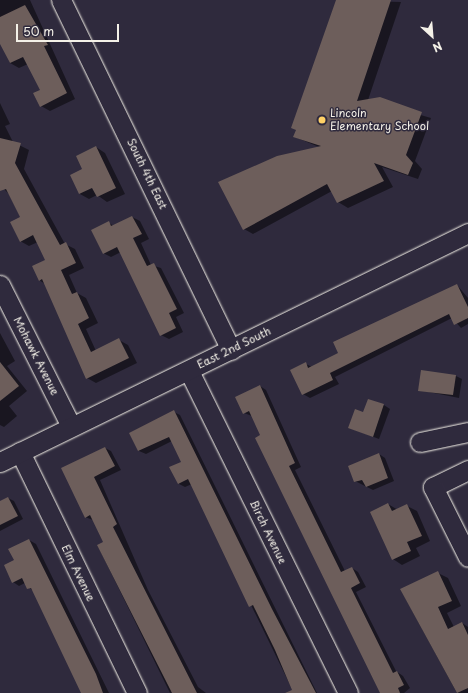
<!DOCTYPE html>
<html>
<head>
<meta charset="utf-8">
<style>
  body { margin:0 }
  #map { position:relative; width:468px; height:693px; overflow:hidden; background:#2f2a3d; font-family:"Playpen Sans",sans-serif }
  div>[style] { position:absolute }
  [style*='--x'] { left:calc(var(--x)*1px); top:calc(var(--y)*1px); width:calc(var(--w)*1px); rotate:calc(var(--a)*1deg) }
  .shadow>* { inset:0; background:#0007 }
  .building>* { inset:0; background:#6d5e5b }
  .roads { filter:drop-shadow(0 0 1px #f4f1e8) drop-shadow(0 0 1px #f4f1e8) }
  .minor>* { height:19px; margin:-9.5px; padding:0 9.5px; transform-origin:9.5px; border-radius:9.5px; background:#2f2a3d }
  .dots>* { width:11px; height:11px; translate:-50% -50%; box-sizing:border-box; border:2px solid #2f2a3d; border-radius:50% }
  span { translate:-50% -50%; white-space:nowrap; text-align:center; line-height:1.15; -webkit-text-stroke:3px #2f2a3d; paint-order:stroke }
  .poi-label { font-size:11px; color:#f4f1e8 }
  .left { translate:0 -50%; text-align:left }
  .street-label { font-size:11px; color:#f4f1e8 }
  .north { position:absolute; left:412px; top:16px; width:40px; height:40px; -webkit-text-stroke:3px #2f2a3d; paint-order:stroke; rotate:154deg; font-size:11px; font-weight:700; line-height:16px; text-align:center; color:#f4f1e8 }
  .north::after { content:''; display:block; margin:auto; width:14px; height:18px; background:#f4f1e8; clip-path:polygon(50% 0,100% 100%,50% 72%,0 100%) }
  .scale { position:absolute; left:16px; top:24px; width:103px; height:18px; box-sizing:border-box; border:2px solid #f4f1e8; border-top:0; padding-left:5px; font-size:12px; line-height:14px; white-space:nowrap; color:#f4f1e8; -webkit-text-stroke:3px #2f2a3d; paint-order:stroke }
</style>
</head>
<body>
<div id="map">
  <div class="shadow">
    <i style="clip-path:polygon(0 0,30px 0,75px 99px,50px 111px,41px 106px,41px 90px,28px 64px,19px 68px,10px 63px,0 42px)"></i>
    <i style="clip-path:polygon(337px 0,401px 2px,368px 100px,431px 118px,415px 161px,422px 169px,418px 179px,382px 167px,393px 187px,348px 208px,338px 202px,332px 191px,253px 234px,244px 229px,319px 147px,295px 137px)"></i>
    <i style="clip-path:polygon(0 103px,10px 124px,5px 126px,13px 142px,29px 150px,24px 169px,65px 244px,75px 249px,84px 268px,69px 275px,77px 293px,86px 298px,98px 323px,86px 329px,96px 351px,119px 340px,128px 345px,137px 363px,96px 383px,87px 378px,45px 284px,39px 280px,47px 260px,38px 242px,29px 246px,20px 241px,21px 218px,9px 194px,0 185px)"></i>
    <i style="clip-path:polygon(96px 147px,105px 153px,125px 194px,107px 202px,97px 195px,89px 199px,80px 194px)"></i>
    <i style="clip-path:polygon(132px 217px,140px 221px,149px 239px,141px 243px,151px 265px,161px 268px,184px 313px,176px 317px,183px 332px,169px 339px,161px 335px,121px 252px,111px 257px,103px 253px,109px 223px,114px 226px)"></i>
    <i style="clip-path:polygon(457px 285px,468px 298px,468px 324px,461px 328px,452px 318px,335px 377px,339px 384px,310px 398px,303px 394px,306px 364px,312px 367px,340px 354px)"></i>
    <i style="clip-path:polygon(0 333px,15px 361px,7px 366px,27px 391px,9px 406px,17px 416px,4px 427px,0 425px)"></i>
    <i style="clip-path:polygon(456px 376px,462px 379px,459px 398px,419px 390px)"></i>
    <i style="clip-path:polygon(260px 386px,266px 390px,301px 467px,295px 470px,345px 571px,352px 568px,358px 572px,366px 587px,356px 592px,396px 671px,403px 676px,410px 688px,404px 693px,383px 693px,252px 416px,244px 413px)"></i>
    <i style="clip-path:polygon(384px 405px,390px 409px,379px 439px,350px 428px,364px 413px)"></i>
    <i style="clip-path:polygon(174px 412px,180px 415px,317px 693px,294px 693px,192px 484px,185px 487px,179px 484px,182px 462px,172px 441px,146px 454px,139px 451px,130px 433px)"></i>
    <i style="clip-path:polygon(105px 448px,111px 451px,121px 470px,100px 480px,148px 590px,198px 687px,206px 693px,170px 693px,98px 546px,104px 543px,93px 520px,85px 517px,63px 468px)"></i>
    <i style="clip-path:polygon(379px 454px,385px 458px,394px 481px,373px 490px,355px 481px)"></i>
    <i style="clip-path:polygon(8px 498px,14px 501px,23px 519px,0 531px,0 502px)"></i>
    <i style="clip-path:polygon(388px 504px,398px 510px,407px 506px,417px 511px,430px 541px,416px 548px,420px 556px,402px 565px,393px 559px)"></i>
    <i style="clip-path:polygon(29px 540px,36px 544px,109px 693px,82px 693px,34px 592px,25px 583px,19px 586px,13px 582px,15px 560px)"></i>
    <i style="clip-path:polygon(438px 573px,448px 578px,461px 606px,447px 613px,454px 627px,462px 623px,468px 627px,468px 693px,457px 693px,401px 590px)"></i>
  </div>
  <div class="building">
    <i style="clip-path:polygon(336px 0,391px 0,357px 101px,380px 97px,422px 112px,406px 155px,413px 163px,408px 175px,374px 163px,384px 181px,337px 203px,327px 184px,243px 230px,218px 182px,277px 156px,321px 146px,293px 137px,296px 130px,291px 128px)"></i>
    <i style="clip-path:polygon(25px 5px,48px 45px,44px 46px,67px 93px,40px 107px,33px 93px,40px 90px,23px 57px,10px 63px,0 44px,0 17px)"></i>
    <i style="clip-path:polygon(0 138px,21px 143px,15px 163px,60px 245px,66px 242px,76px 263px,61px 270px,72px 294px,77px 292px,89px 318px,78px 324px,91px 352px,119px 338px,129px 358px,86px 379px,42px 279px,39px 281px,32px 266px,45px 260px,33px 235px,20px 242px,10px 222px,20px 217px,6px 189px,0 191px)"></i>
    <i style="clip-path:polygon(96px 146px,116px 188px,97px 197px,92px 188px,79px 194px,70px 175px,82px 169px,76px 156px)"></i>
    <i style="clip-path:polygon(132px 216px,142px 234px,133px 238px,147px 266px,154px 263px,177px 309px,169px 313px,176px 328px,160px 336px,117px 247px,103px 254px,91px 230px,109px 221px,111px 226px)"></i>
    <i style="clip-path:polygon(457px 284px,468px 307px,468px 318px,454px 325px,449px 314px,330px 373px,333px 380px,302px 395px,290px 370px,306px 362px,308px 368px,338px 353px,333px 342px)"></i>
    <i style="clip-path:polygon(0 362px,19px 386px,0 401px)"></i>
    <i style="clip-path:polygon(421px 370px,456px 375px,453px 395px,418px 391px)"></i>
    <i style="clip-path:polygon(260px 385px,295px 463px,289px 466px,341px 572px,352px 567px,360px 583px,351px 588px,393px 673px,397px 671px,404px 685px,398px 688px,400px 693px,380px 693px,255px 438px,260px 435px,249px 411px,243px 414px,235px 397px)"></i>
    <i style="clip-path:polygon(368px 399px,384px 404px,373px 437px,348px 428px,355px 409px,363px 412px)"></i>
    <i style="clip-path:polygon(174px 410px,272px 609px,316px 693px,285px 693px,292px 690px,275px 650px,253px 605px,249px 607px,188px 479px,178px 484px,169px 467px,181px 462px,169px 437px,138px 451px,129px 433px)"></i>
    <i style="clip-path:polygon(105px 447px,115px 466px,94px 477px,117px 524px,113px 527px,197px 693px,172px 693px,97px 545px,103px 542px,90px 515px,85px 518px,61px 468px)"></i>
    <i style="clip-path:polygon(379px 453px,388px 478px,366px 487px,362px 480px,354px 482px,348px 466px)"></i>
    <i style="clip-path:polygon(8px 497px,18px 516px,0 525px,0 501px)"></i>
    <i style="clip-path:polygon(388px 503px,392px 511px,407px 504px,422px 536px,407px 542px,411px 551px,392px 560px,370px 512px)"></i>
    <i style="clip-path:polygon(29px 539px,96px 674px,103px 693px,81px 693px,31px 588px,27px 589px,22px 578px,12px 583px,4px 565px,14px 560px,8px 549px)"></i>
    <i style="clip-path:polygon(438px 571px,452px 601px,438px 607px,448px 629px,462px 622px,468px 635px,468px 688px,457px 693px,400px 589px)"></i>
  </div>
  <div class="roads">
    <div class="minor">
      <i style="--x:61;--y:0;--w:389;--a:64.1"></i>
      <i style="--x:0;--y:285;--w:158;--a:63.3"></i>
      <i style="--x:189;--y:371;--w:359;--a:63.7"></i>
      <i style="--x:420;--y:442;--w:49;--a:-11.8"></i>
      <i style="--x:20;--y:452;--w:268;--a:64.1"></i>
      <i style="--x:0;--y:462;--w:521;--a:-26.07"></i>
      <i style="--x:468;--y:470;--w:39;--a:154"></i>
      <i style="--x:433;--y:487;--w:78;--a:63.4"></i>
    </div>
  </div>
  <div class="dots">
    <i style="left:322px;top:120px;background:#ffd166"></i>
  </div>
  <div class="poi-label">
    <span class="left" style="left:330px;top:120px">Lincoln<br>Elementary School</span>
  </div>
  <div class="street-label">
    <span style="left:147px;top:174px;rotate:64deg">South 4th East</span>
    <span style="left:234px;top:348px;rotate:-26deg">East 2nd South</span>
    <span style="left:36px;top:356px;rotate:63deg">Mohawk Avenue</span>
    <span style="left:268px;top:532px;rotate:64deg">Birch Avenue</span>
    <span style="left:78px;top:573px;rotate:64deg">Elm Avenue</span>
  </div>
  <div class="north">N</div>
  <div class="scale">50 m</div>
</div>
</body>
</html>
